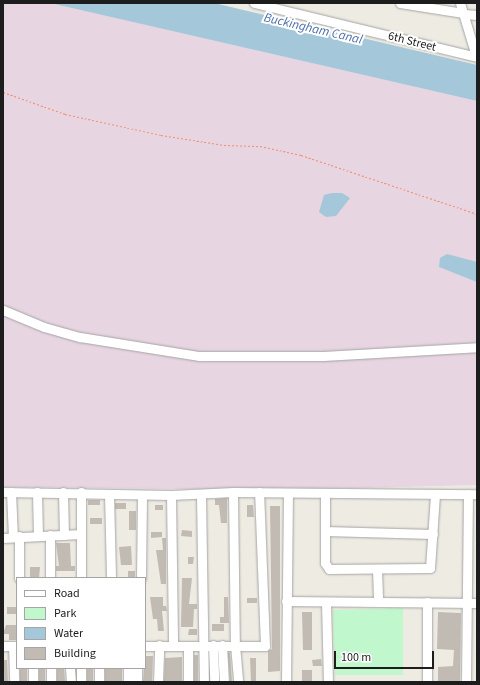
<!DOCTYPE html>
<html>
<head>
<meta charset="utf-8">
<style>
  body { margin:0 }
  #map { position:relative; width:480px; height:685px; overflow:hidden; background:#eeebe3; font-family:"Source Sans 3",sans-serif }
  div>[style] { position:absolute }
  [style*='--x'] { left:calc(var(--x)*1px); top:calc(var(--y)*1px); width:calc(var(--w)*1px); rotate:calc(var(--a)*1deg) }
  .industrial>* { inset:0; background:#e7d5e1 }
  .park>* { inset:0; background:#c1f7cc }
  .water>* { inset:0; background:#a4c7da }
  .building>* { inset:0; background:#c2bbb3 }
  .path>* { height:1px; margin-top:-0.5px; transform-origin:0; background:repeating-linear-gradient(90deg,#f48d6d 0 2px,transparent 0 4px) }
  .roads { filter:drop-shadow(0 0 1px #a4a4a4) drop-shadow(0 0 1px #a4a4a4) }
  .minor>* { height:9px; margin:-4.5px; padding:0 4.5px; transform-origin:4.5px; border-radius:4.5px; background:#fff }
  span { translate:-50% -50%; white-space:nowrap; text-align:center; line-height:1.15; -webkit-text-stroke:4px #fff; paint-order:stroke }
  .street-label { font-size:12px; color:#1d1d1d }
  .water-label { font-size:13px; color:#4d6fa9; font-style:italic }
  .frame { position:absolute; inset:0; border:4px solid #1d1d1d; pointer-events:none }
  .legend { position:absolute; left:16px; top:577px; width:130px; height:92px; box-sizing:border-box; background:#fff; border:1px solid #a5a5a5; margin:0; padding:5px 7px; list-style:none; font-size:12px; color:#1d1d1d }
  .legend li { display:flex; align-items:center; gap:8px; height:20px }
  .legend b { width:20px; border:1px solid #a5a5a5 }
  .scale { position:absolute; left:334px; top:651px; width:100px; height:18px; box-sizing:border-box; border:2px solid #1d1d1d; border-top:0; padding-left:5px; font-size:12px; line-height:14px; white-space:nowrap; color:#1d1d1d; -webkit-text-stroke:3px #fff; paint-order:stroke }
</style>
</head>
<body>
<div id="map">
  <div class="industrial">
    <i style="clip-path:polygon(3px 3px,50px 3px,477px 101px,477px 485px,273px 490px,3px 487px)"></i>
  </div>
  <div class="park">
    <i style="clip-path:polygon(403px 608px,403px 675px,335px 675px,333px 610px)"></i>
  </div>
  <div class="water">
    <i style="clip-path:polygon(50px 3px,214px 3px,477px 65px,477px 101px)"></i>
    <i style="clip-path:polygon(332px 193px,342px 193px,350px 198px,336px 216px,326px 217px,319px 212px,324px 195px)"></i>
    <i style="clip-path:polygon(447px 254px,477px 262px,477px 282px,439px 267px,440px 258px)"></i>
  </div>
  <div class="building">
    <i style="clip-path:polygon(227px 498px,227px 523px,221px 523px,219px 505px,215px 505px,215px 499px)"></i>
    <i style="clip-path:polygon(88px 500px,100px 500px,100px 505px,88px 505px)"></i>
    <i style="clip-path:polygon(115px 503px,126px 503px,126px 509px,115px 509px)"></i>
    <i style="clip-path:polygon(155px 505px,163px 505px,163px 510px,155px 510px)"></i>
    <i style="clip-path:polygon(247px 505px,253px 505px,254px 517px,247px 517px)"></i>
    <i style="clip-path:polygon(270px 506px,280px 506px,280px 671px,268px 672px,268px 651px,272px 649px)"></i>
    <i style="clip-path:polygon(129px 511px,136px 511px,136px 530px,129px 530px)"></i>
    <i style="clip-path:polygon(90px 518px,102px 518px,102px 524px,90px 524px)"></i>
    <i style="clip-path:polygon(182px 530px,192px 531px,192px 537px,181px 536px)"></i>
    <i style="clip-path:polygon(151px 532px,162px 532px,162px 537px,151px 538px)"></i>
    <i style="clip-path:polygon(162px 538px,166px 538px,166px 584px,161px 584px,156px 550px,163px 550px)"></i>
    <i style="clip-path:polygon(56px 543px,70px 543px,71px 566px,75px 566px,75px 571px,56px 571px,56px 566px,59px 566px)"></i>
    <i style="clip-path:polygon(131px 546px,132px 565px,121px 565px,119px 547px)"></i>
    <i style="clip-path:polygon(188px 557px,194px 557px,193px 564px,188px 564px)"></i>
    <i style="clip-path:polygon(30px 567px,40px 567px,39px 578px,30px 578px)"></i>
    <i style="clip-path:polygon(128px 571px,135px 571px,135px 578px,128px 578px)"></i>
    <i style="clip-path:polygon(182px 578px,192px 578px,189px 604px,197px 604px,197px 609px,194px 609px,193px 627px,181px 627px)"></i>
    <i style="clip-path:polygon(150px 597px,163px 597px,163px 606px,166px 606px,167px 611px,162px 611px,164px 631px,158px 631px,157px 619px,153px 619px)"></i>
    <i style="clip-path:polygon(224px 597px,228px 597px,229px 623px,220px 623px,220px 617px,224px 617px)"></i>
    <i style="clip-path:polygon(247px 598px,257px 598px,257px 603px,247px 603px)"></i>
    <i style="clip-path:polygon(7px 607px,16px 607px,16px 614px,7px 614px)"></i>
    <i style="clip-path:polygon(302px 612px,312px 612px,312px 650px,303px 650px)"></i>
    <i style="clip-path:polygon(438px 612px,461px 613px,460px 682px,438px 682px,438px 667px,453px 666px,454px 650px,437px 649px)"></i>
    <i style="clip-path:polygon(212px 624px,224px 624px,224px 631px,212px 631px)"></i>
    <i style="clip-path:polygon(6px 625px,17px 625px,17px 640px,9px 640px,9px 634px,3px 634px)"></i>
    <i style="clip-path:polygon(189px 629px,197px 629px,197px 635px,188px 635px)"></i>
    <i style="clip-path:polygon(228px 653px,230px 653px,232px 682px,230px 682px)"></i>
    <i style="clip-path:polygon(194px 655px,198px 655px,198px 682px,194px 682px)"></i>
    <i style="clip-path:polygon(145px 656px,153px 656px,152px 682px,143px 682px)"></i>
    <i style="clip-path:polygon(182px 657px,182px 682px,164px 682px,165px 658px)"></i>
    <i style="clip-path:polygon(250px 658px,256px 658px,256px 682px,251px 682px)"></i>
    <i style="clip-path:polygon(321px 659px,322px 666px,313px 666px,312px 660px)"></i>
    <i style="clip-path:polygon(3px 660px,7px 660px,8px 682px,3px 682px)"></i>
    <i style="clip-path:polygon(20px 668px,27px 668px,27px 682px,20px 682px)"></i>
    <i style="clip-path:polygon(39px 668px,45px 668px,45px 682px,39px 682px)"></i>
    <i style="clip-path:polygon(57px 668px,64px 668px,65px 682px,57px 682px)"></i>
    <i style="clip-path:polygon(87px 668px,93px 668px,93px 682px,87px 682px)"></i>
    <i style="clip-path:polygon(105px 668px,122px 668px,122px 682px,105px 682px)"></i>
    <i style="clip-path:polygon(302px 670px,312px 670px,312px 682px,302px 682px)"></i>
  </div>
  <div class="path">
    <i style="--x:3;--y:92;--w:66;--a:19.5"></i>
    <i style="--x:65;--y:114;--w:98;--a:12.3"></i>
    <i style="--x:161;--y:135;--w:64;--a:9"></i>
    <i style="--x:224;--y:145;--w:36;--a:2"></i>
    <i style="--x:260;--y:146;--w:42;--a:12.4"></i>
    <i style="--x:301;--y:155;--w:186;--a:18.5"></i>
  </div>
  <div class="roads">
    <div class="minor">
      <i style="--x:254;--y:3;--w:229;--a:13.6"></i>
      <i style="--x:400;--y:3;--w:64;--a:9"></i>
      <i style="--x:460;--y:3;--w:55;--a:73.2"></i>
      <i style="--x:464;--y:14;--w:13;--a:4"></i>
      <i style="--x:3;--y:310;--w:44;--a:22.5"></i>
      <i style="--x:44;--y:327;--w:37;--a:16"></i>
      <i style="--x:80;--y:337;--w:121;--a:9.1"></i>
      <i style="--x:199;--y:356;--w:124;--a:0"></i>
      <i style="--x:323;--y:356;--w:154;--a:-3.3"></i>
      <i style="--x:3;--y:492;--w:168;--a:1"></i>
      <i style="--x:171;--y:495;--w:62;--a:-2.8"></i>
      <i style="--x:233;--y:492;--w:244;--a:0.5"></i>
      <i style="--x:11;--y:492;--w:45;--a:87.5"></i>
      <i style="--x:37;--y:492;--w:43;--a:88.7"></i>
      <i style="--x:63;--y:492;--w:43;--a:88.7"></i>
      <i style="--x:81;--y:492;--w:86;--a:90"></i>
      <i style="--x:233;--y:492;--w:153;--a:89.3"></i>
      <i style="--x:235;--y:645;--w:37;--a:85"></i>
      <i style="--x:109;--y:494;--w:84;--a:88.6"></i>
      <i style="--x:325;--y:494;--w:69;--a:90"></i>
      <i style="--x:325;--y:563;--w:7;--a:56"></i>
      <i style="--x:329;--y:569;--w:101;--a:-0.6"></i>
      <i style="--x:430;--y:568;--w:73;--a:-86.1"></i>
      <i style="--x:171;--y:495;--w:151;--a:89.2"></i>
      <i style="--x:201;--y:495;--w:187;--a:89.1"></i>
      <i style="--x:325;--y:531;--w:108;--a:1.6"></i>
      <i style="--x:50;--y:535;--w:43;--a:90"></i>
      <i style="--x:19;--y:536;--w:42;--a:90"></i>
      <i style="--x:3;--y:538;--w:78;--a:-2.9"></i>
      <i style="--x:377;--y:569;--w:33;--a:88"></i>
      <i style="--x:141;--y:578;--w:83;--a:-89.3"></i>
      <i style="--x:286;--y:601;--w:191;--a:0.6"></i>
      <i style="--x:326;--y:602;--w:80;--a:88.6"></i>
      <i style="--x:427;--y:602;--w:80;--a:90"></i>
      <i style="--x:213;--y:645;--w:37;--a:88"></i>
      <i style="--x:222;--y:645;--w:37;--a:87"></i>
      <i style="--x:3;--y:646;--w:14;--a:0"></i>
      <i style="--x:13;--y:646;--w:36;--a:88"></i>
      <i style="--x:145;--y:646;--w:120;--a:0"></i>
      <i style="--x:265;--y:646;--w:154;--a:-92.2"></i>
      <i style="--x:188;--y:646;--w:36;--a:90"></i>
      <i style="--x:51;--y:668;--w:14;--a:90"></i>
      <i style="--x:70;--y:668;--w:14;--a:86"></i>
      <i style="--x:81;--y:668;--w:14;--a:90"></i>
      <i style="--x:99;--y:668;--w:14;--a:90"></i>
      <i style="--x:128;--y:668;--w:14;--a:90"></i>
      <i style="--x:137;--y:668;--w:14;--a:90"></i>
      <i style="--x:33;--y:682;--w:14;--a:-90"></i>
      <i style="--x:158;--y:682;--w:37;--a:-88"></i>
      <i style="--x:286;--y:682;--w:188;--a:-89.4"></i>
      <i style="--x:466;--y:682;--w:188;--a:-89.4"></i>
    </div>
  </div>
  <div class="street-label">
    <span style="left:412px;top:42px;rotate:14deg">6th Street</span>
  </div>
  <div class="water-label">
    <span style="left:313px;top:29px;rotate:13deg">Buckingham Canal</span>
  </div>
  <div class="frame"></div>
  <ul class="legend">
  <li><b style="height:5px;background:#fff"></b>Road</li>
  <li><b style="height:11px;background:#c1f7cc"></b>Park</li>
  <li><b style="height:11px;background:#a4c7da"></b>Water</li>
  <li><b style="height:11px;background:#c2bbb3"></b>Building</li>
  </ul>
  <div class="scale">100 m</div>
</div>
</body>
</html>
